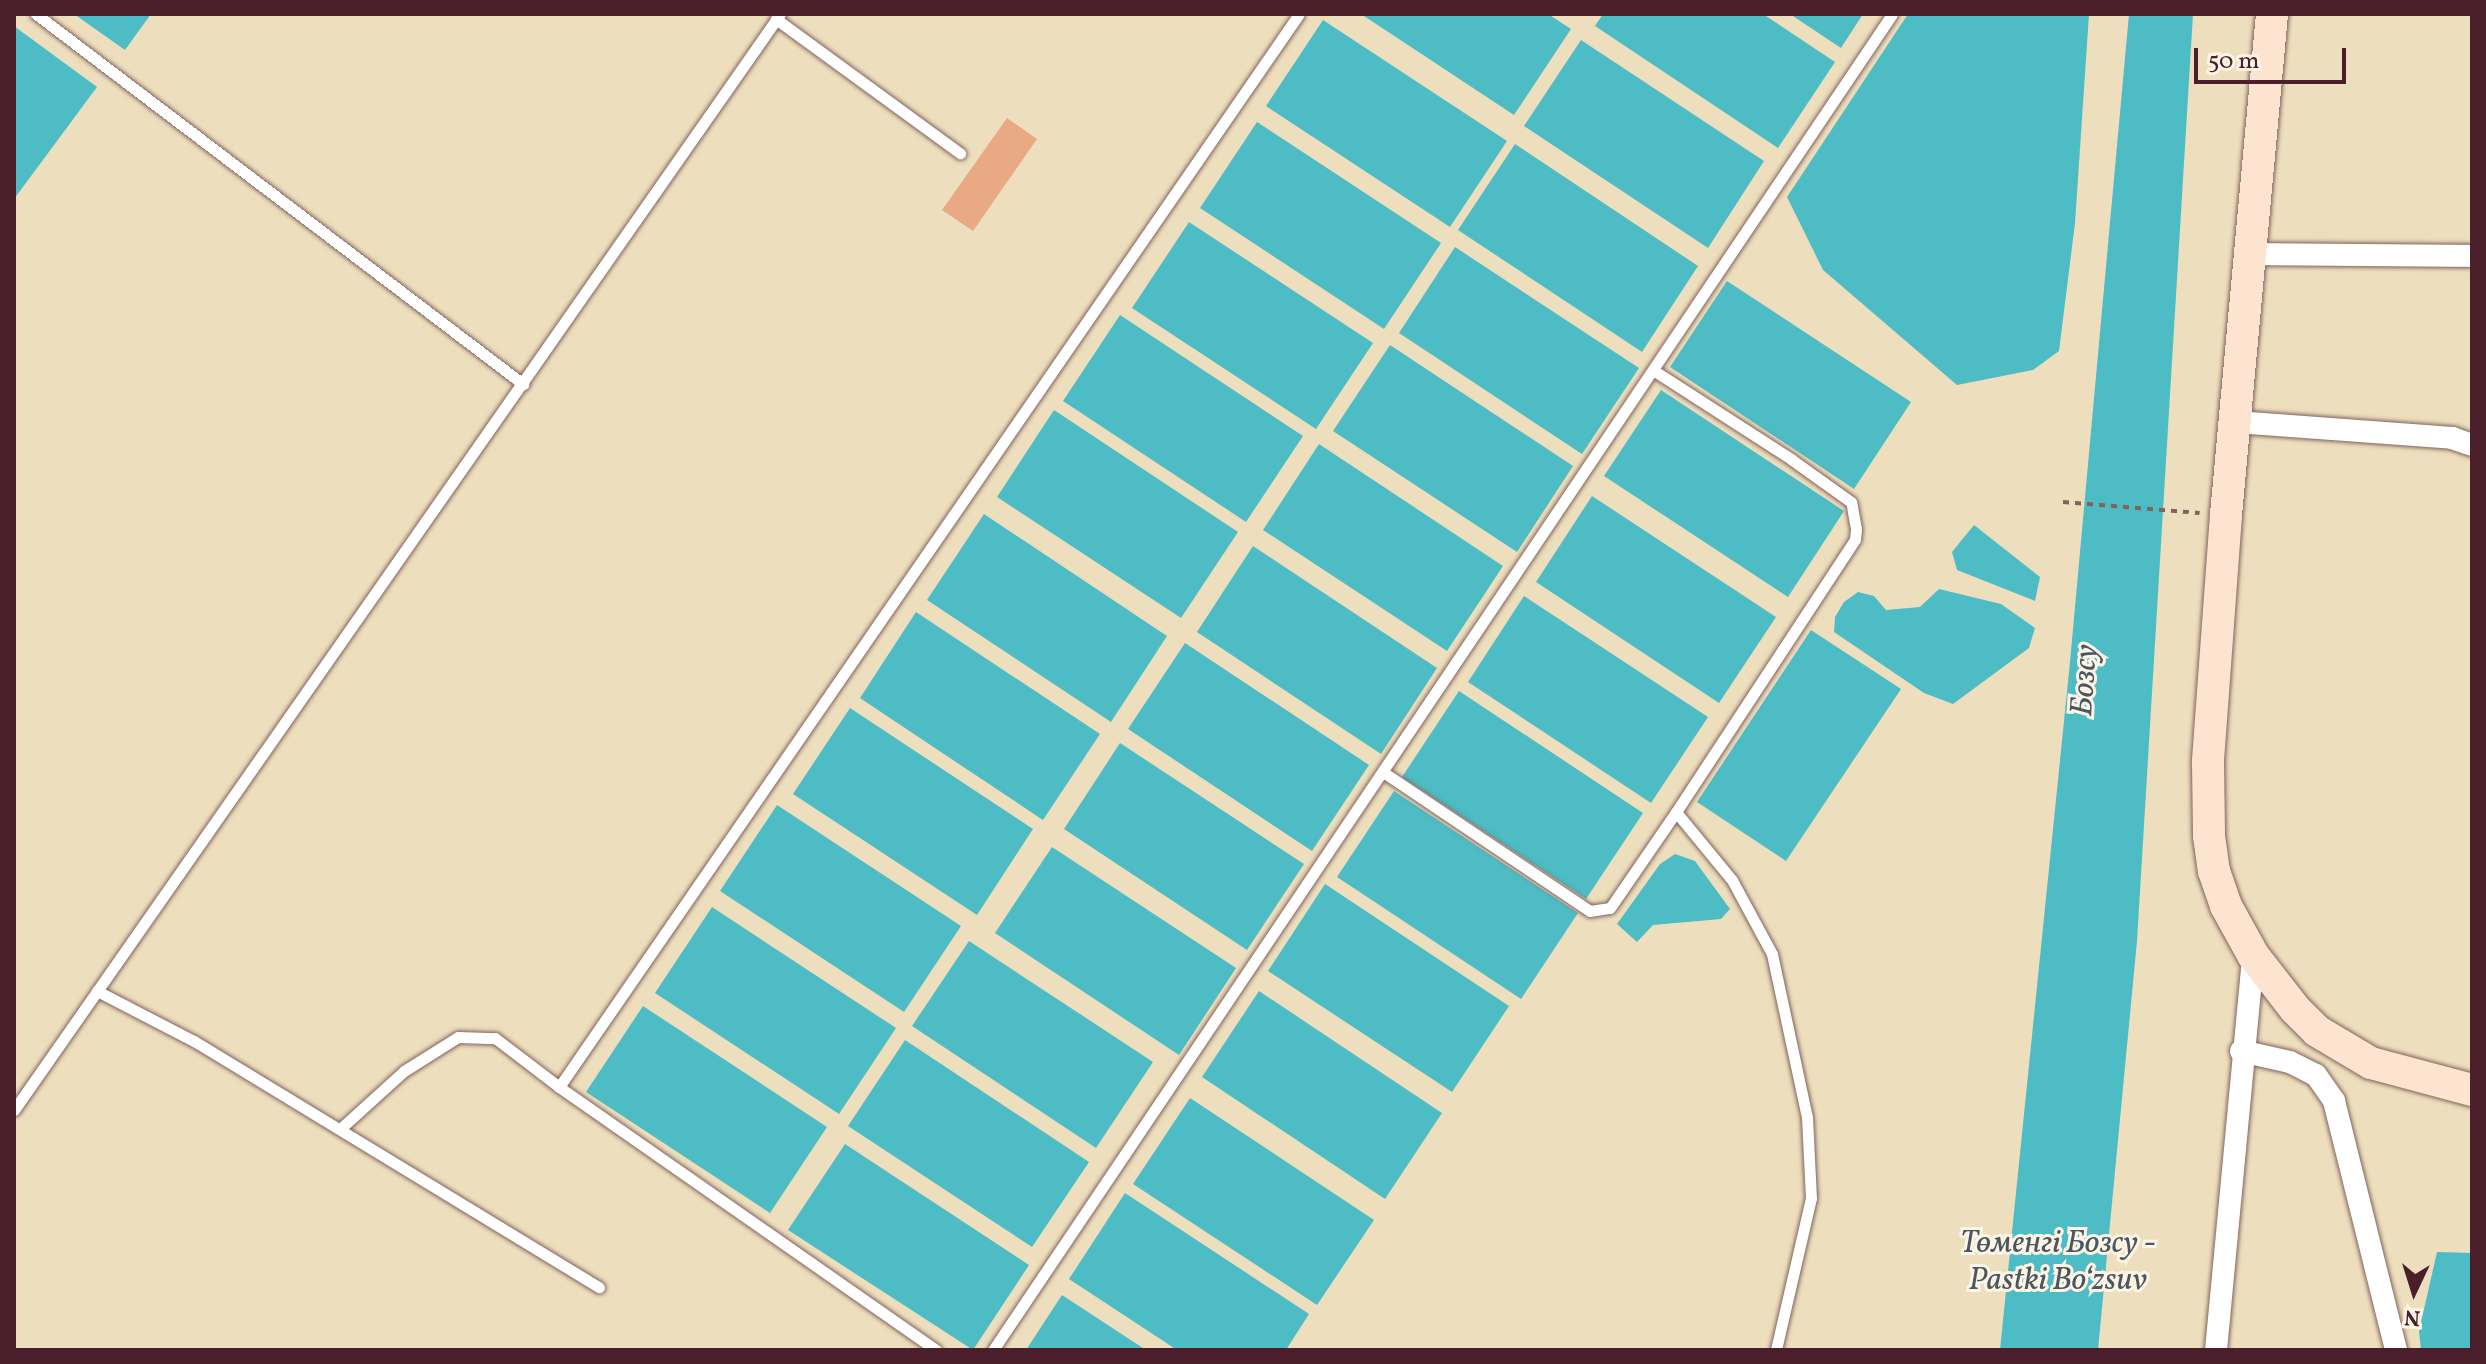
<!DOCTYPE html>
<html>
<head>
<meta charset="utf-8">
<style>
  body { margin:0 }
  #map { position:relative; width:2486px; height:1364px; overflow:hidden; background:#eddfbd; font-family:Vollkorn,serif }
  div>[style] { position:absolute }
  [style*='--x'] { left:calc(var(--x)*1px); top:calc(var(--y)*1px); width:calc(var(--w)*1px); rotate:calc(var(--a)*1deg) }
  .water>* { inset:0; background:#4ebcc4 }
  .building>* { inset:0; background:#e9aa83 }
  .path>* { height:4px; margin-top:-2px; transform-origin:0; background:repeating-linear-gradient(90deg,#83625e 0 6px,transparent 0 12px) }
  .roads { filter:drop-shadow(0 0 2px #83625e) drop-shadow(0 0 2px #83625e) }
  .lane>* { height:11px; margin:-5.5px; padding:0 5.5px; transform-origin:5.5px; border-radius:5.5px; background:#fff }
  .street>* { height:22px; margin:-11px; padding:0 11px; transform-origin:11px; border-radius:11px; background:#fff }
  .secondary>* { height:32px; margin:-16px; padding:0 16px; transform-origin:16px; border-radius:16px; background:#fde4d1 }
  span { translate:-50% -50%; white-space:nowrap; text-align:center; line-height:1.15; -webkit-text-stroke:6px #fcf5e5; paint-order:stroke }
  .water-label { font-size:32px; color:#4b5661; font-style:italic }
  .frame { position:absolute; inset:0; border:16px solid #4a1f2b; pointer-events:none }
  .north { position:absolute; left:2374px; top:1252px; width:80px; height:80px; -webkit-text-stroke:6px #fcf5e5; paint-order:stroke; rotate:184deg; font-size:22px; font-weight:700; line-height:32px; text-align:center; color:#4a1f2b }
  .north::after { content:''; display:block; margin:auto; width:28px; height:36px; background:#4a1f2b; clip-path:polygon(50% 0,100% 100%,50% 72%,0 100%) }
  .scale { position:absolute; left:2194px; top:48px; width:152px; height:36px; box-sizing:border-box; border:4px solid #4a1f2b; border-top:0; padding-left:10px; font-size:24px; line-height:28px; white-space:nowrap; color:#4a1f2b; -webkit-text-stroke:6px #fcf5e5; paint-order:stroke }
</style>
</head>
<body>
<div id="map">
  <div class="water">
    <i style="clip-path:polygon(74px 14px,151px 14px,125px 50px)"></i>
    <i style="clip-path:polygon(1361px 14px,1548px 14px,1571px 29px,1514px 115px)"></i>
    <i style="clip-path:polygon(1603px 14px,1763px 14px,1835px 62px,1778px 148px,1595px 26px)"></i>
    <i style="clip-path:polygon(1790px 14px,1863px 14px,1841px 48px)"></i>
    <i style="clip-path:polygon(1908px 14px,2089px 14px,2075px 223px,2059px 351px,2033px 370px,1957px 385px,1823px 270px,1787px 197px)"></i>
    <i style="clip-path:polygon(2129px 14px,2193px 14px,2137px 941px,2098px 1350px,2000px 1350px,2070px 662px)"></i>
    <i style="clip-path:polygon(1323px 20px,1507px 141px,1450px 227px,1266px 106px)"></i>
    <i style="clip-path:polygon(14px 26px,97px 87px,14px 199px)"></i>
    <i style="clip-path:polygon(1581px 40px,1764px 161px,1708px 248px,1524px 126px)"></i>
    <i style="clip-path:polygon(1257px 122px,1441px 243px,1384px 329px,1200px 208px)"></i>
    <i style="clip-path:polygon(1515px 144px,1698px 266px,1642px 352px,1458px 230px)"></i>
    <i style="clip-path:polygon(1189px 222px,1373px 343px,1316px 429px,1132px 308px)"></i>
    <i style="clip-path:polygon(1455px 247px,1639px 368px,1582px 454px,1399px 333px)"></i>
    <i style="clip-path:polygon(1727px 281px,1911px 402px,1854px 489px,1670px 367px)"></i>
    <i style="clip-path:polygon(1120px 315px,1303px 436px,1246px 522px,1063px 401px)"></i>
    <i style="clip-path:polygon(1390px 345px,1573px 466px,1517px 552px,1333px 431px)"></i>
    <i style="clip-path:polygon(1661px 390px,1844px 511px,1788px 597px,1604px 476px)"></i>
    <i style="clip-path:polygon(1054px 410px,1238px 532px,1181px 618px,997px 497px)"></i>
    <i style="clip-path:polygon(1319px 444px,1503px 566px,1447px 651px,1263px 530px)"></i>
    <i style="clip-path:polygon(1592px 496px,1776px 617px,1719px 703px,1536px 582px)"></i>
    <i style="clip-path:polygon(984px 514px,1167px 636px,1111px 722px,927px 600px)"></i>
    <i style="clip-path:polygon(1974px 525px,2040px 577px,2035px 601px,1957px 570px,1952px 552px)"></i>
    <i style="clip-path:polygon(1253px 546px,1437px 668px,1381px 754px,1197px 632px)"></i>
    <i style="clip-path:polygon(1939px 589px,2001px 604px,2035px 628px,2029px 648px,1953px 704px,1924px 693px,1834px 632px,1835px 617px,1844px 602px,1858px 592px,1874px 596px,1886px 610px,1920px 607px)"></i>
    <i style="clip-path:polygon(1524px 596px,1708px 717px,1651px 803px,1468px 682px)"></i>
    <i style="clip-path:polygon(916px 612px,1100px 734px,1043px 820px,860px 698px)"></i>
    <i style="clip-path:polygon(1811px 630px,1901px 689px,1786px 861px,1697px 802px)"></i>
    <i style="clip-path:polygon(1185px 643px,1369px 765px,1312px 851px,1128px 729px)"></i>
    <i style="clip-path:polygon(1459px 691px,1643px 813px,1586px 899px,1402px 777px)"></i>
    <i style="clip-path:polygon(850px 708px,1033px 829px,977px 915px,793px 794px)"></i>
    <i style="clip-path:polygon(1120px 743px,1304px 864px,1247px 950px,1064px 829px)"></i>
    <i style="clip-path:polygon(1394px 791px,1578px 913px,1521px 999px,1337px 877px)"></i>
    <i style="clip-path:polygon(777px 805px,961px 926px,904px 1012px,720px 891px)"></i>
    <i style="clip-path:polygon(1052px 847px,1236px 968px,1179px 1055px,995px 933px)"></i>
    <i style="clip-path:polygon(1675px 854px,1695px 861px,1730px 909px,1721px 919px,1653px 925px,1637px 942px,1617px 924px,1660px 864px)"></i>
    <i style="clip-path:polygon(1325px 884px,1509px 1006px,1452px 1092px,1268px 971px)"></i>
    <i style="clip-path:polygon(712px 907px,896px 1028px,839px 1114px,655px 993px)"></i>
    <i style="clip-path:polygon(969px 941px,1153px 1062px,1096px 1148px,912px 1026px)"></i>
    <i style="clip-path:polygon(1259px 991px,1442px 1113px,1385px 1199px,1202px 1077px)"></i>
    <i style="clip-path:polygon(643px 1006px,827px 1127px,770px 1213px,586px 1092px)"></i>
    <i style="clip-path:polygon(905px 1040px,1089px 1162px,1032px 1247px,848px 1126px)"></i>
    <i style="clip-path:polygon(1190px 1098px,1374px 1220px,1317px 1305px,1133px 1184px)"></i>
    <i style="clip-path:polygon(845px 1144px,1029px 1265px,973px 1350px,788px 1230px)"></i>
    <i style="clip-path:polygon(1125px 1193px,1309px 1314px,1286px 1350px,1177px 1350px,1069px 1279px)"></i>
    <i style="clip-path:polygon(2437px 1252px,2472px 1253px,2472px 1350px,2421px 1350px,2419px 1331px)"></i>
    <i style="clip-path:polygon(1062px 1295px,1146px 1350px,1026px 1350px)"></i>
  </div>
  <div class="building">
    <i style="clip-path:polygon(1007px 118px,1037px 139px,973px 231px,942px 210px)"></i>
  </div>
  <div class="path">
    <i style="--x:2063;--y:502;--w:137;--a:4.6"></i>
  </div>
  <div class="roads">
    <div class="lane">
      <i style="--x:36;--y:14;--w:612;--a:37.23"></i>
      <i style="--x:776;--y:19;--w:228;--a:36.1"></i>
      <i style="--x:1383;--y:772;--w:249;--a:33.9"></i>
      <i style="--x:1590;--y:911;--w:20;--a:-9"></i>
      <i style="--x:1610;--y:908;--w:116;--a:-55.5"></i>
      <i style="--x:1676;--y:812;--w:326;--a:-56.7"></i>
      <i style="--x:1855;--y:539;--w:10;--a:-84"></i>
      <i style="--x:1856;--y:529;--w:27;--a:-100"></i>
      <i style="--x:1851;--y:502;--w:74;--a:-144.4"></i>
      <i style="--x:1791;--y:459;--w:164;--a:-147.2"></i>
      <i style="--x:1676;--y:812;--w:88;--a:50.5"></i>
      <i style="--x:1732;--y:880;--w:84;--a:61.6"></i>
      <i style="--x:1772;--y:954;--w:167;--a:77.9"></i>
      <i style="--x:1807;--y:1117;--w:81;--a:87.2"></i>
      <i style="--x:1811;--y:1198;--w:156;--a:103"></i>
      <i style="--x:97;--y:991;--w:109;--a:27.3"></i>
      <i style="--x:194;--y:1041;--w:474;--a:31.3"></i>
      <i style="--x:559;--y:1087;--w:1303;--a:-55.41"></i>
      <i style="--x:14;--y:1110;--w:1337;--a:-55.05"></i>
      <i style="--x:340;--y:1129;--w:86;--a:-42.2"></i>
      <i style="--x:404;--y:1071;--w:64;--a:-32.2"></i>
      <i style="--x:458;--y:1037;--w:37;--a:2"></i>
      <i style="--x:495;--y:1038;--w:81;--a:37.4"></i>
      <i style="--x:559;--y:1087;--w:460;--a:34.9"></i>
      <i style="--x:993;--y:1350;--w:1610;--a:-56.06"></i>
    </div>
    <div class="street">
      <i style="--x:2252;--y:254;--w:220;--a:0.5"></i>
      <i style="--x:2236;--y:422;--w:217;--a:4.2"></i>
      <i style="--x:2452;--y:438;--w:21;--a:19"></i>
      <i style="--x:2241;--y:1051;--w:50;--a:12.7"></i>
      <i style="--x:2290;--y:1062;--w:29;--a:27"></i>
      <i style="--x:2316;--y:1075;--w:32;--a:55"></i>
      <i style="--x:2334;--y:1101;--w:257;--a:76"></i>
      <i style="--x:2216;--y:1350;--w:397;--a:-84.6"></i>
    </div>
    <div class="secondary">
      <i style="--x:2272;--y:14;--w:503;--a:95.25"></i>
      <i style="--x:2226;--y:515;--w:248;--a:94.2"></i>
      <i style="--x:2208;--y:762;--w:74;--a:89.2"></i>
      <i style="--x:2209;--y:836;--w:35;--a:82"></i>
      <i style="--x:2214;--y:871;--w:37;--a:71"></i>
      <i style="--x:2226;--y:906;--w:56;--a:61.1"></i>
      <i style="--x:2253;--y:955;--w:68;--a:52.1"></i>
      <i style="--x:2295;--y:1009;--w:31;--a:45"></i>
      <i style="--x:2317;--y:1031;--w:63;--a:30.7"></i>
      <i style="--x:2371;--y:1063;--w:105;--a:15"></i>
    </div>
  </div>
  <div class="water-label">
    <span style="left:2086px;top:680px;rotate:-86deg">Бозсу</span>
    <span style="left:2058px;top:1263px">Төменгі Бозсу -<br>Pastki Boʻzsuv</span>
  </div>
  <div class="frame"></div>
  <div class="north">N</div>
  <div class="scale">50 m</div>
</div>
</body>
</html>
